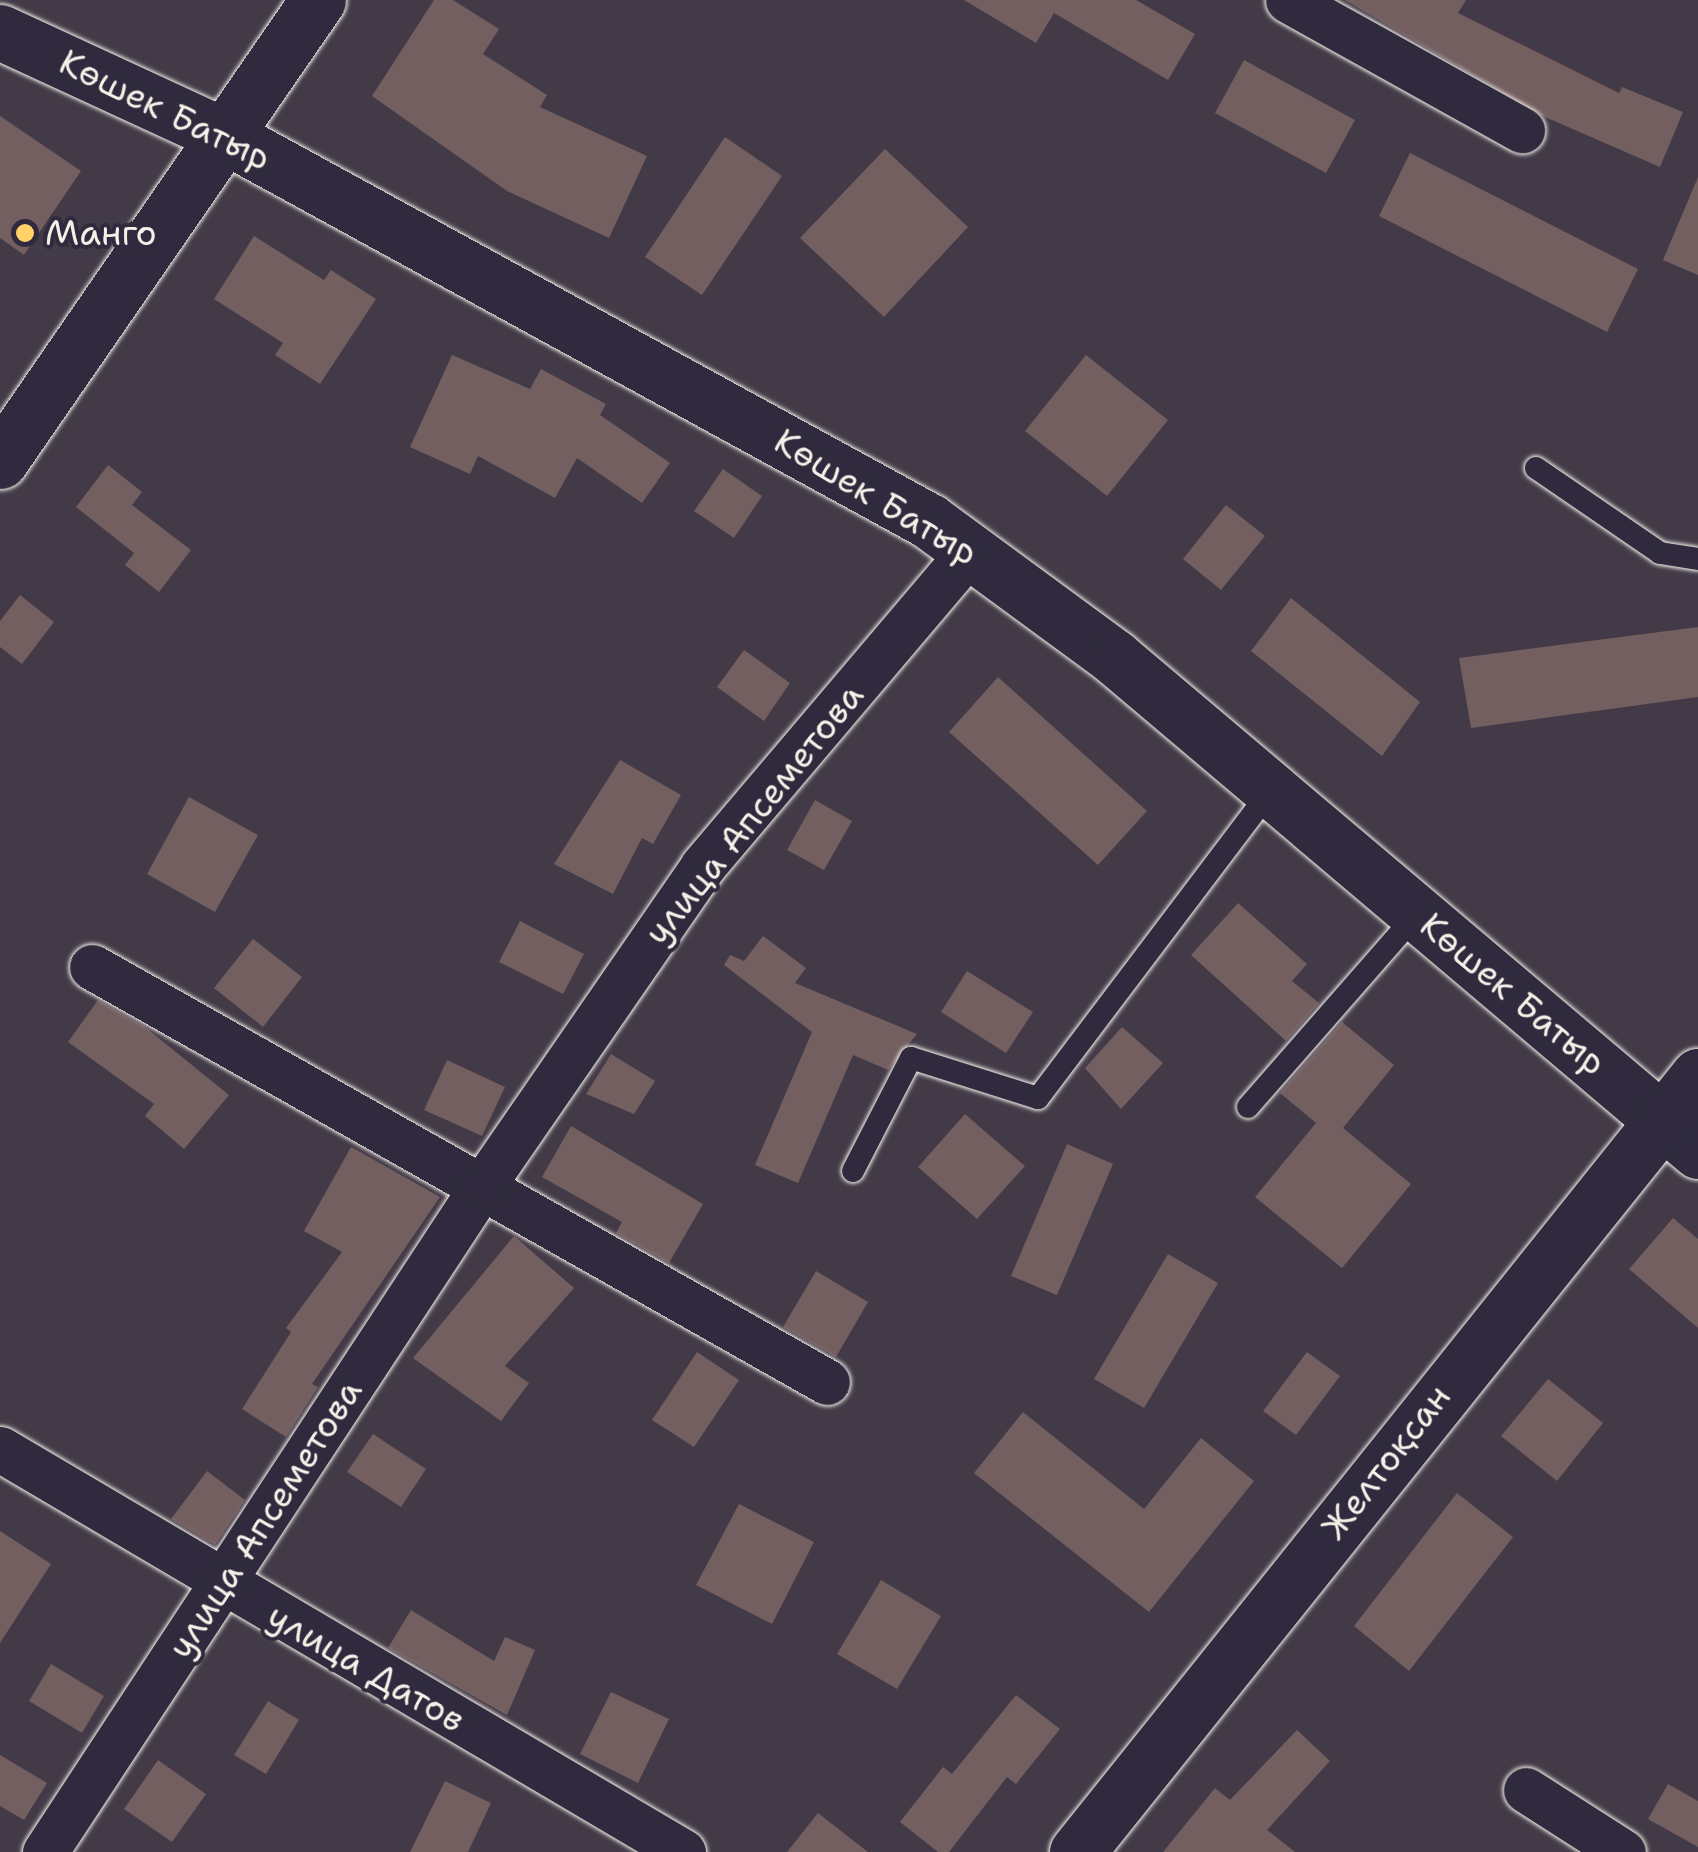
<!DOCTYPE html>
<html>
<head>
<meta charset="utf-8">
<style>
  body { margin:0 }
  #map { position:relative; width:1698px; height:1852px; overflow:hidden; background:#433a48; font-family:"Shantell Sans",sans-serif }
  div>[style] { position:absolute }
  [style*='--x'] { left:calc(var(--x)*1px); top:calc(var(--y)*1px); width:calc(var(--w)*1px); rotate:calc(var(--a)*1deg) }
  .building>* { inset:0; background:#735e60 }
  .roads { filter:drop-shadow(0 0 2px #f4f1e8) drop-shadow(0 0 2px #f4f1e8) }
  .service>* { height:22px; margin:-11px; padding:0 11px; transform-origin:11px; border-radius:11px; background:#2f2a3d }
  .minor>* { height:45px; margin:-22.5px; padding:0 22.5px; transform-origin:22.5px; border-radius:22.5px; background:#2f2a3d }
  .tertiary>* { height:55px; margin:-27.5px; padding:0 27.5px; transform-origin:27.5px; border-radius:27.5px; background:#2f2a3d }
  .dots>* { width:28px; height:28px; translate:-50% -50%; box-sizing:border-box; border:5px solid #2f2a3d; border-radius:50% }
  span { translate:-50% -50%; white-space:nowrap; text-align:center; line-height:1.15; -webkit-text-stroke:8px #2f2a3d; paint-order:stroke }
  .street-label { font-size:35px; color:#f4f1e8 }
  .poi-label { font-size:35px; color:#f4f1e8 }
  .left { translate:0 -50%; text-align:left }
</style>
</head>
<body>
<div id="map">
  <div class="building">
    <i style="clip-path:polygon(434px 0,453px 0,499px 29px,483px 54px,547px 95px,540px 107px,647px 156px,609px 238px,507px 191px,372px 96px)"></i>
    <i style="clip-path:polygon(964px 0,1136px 0,1195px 34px,1168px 80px,1054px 13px,1036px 43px)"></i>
    <i style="clip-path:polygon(1345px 0,1466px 0,1458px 13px,1619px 93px,1622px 87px,1683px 112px,1660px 167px,1545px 117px)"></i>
    <i style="clip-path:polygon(1244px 60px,1355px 120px,1326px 173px,1215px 113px)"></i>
    <i style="clip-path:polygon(0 116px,81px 171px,24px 255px,0 238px)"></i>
    <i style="clip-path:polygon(725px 137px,782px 176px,702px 295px,645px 257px)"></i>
    <i style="clip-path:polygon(885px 149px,968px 227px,884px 317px,800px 238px)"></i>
    <i style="clip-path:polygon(1410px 153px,1638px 269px,1607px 332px,1379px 216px)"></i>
    <i style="clip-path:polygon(1698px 177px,1698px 275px,1663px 260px)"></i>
    <i style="clip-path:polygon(254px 236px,324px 280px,331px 270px,376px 299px,320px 384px,275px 355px,283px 343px,214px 299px)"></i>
    <i style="clip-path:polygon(452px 355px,530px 389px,541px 369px,606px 404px,600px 415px,670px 463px,642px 503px,577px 458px,555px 498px,478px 456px,470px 474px,410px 447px)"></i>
    <i style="clip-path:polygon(1086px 355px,1168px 420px,1107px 496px,1025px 431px)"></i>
    <i style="clip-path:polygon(108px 465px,142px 492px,132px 505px,191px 550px,159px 592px,125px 565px,134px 553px,76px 507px)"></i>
    <i style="clip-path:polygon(723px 469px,762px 496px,734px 538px,694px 511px)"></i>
    <i style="clip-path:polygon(1226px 505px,1265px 536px,1221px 590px,1183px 559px)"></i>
    <i style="clip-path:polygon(20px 595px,54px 622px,22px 664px,0 647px,0 621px)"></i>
    <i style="clip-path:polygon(1291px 598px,1420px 702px,1382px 756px,1251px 651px)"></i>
    <i style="clip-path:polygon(1698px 627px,1698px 697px,1471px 728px,1459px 658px)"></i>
    <i style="clip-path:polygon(744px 650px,790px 683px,764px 721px,717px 687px)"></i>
    <i style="clip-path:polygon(998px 677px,1147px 811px,1098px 865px,949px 732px)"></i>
    <i style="clip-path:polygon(620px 760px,681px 795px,653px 844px,642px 838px,613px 894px,554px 864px)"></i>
    <i style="clip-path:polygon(189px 797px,258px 835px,215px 912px,147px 874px)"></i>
    <i style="clip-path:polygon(815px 800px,852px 821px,824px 870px,787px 850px)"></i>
    <i style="clip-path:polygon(1238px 903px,1307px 964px,1292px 981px,1319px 1003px,1286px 1041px,1191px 955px)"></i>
    <i style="clip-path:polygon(520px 921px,584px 954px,563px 994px,499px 962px)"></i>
    <i style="clip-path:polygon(763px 936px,806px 968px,795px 983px,917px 1034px,888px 1070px,853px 1055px,798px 1183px,755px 1165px,812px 1032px,724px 965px,730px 955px,744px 961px)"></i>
    <i style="clip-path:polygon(253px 939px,302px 977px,263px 1027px,214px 988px)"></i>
    <i style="clip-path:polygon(967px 971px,1033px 1012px,1006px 1053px,941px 1012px)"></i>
    <i style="clip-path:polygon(98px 1000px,145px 1027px,229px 1095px,184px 1149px,145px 1116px,154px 1104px,68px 1042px)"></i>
    <i style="clip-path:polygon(1342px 1022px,1394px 1065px,1343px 1128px,1411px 1184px,1342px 1268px,1255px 1197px,1316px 1123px,1280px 1093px)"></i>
    <i style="clip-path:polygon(1122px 1027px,1163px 1063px,1121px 1109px,1085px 1068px)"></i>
    <i style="clip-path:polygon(611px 1054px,655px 1081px,634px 1114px,586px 1094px)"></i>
    <i style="clip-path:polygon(447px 1060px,505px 1087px,482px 1136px,424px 1110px)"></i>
    <i style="clip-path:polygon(965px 1114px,1025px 1166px,977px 1219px,918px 1167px)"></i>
    <i style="clip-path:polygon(571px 1126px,703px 1204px,669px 1263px,616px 1233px,622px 1222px,542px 1177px)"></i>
    <i style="clip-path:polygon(1067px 1144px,1113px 1164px,1057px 1295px,1011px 1276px)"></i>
    <i style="clip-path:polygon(351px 1147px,440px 1197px,312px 1384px,318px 1387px,286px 1437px,242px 1409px,291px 1332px,286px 1328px,342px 1252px,304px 1231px)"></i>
    <i style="clip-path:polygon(1673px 1218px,1698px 1239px,1698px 1328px,1629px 1269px)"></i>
    <i style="clip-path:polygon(514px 1236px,574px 1288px,505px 1366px,529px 1383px,501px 1421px,413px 1358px)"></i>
    <i style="clip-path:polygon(1168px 1254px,1218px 1283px,1144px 1408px,1094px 1379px)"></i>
    <i style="clip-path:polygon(816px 1271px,868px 1302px,836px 1357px,783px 1327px)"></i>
    <i style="clip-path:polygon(697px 1352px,739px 1380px,694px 1447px,652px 1420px)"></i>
    <i style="clip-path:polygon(1307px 1352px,1340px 1376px,1296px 1435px,1263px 1411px)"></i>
    <i style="clip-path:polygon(1548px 1379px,1603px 1423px,1557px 1481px,1501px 1436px)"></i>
    <i style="clip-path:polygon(1023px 1412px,1144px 1509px,1201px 1438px,1254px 1481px,1149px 1612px,974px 1473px)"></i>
    <i style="clip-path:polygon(373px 1434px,426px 1469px,401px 1507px,347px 1472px)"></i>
    <i style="clip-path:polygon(207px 1471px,245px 1500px,215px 1545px,171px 1519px)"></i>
    <i style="clip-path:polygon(1457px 1493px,1513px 1537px,1409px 1671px,1354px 1626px)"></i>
    <i style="clip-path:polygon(739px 1504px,814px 1542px,772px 1624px,696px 1585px)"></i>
    <i style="clip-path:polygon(0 1531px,51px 1564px,0 1643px)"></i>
    <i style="clip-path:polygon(881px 1580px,941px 1616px,897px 1689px,837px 1654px)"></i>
    <i style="clip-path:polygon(411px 1610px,494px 1661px,505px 1637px,535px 1650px,507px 1715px,388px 1648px)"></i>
    <i style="clip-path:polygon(51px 1664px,104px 1696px,82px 1733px,29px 1701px)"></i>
    <i style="clip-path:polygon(611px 1692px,669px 1719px,638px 1783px,580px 1754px)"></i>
    <i style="clip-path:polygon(1016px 1695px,1060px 1729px,1016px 1784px,1007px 1777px,949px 1852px,938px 1852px,900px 1822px,943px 1767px,952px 1774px)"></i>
    <i style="clip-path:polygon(268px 1701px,299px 1720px,266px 1774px,234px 1755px)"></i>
    <i style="clip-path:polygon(1297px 1730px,1330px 1761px,1267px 1830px,1295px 1852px,1163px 1852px,1215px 1788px,1230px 1800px)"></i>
    <i style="clip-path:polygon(0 1755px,47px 1783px,24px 1820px,0 1806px)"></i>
    <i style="clip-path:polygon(158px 1760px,206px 1794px,172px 1842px,124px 1809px)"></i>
    <i style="clip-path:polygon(445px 1781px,491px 1803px,468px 1852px,410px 1852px)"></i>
    <i style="clip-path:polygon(1668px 1784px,1698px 1801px,1698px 1847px,1648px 1819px)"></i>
    <i style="clip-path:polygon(818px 1813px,868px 1852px,787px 1852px)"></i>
  </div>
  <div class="roads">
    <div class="service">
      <i style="--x:1536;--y:468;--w:150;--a:34.4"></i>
      <i style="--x:1660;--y:553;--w:38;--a:9"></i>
      <i style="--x:1248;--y:1107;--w:257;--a:-48.8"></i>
      <i style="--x:853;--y:1171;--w:127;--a:-62.8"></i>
      <i style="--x:911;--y:1058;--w:133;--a:17.5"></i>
      <i style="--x:1038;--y:1098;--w:386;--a:-52.9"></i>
    </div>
    <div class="minor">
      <i style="--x:1288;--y:0;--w:268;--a:29.1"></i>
      <i style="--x:92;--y:967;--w:844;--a:29.45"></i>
      <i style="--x:0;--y:1449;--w:793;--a:30.54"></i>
      <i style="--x:1526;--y:1790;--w:115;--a:32.6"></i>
      <i style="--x:45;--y:1852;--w:798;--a:-56.71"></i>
      <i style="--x:483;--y:1185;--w:386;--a:-55.4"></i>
      <i style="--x:702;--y:867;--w:414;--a:-49.7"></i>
    </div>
    <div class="tertiary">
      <i style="--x:0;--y:32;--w:250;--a:24.8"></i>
      <i style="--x:227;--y:137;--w:800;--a:28.68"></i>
      <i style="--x:929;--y:521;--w:230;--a:36.3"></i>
      <i style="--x:1114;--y:657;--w:765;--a:40.23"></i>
      <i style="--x:0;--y:461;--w:560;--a:-55.4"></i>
      <i style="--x:1077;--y:1852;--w:994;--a:-51.33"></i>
    </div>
  </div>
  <div class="dots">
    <i style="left:25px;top:233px;background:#ffd166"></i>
  </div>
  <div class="street-label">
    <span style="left:165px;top:110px;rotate:26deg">Көшек Батыр</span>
    <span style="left:876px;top:497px;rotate:31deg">Көшек Батыр</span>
    <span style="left:754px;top:814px;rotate:-51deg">улица Апсеметова</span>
    <span style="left:1513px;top:994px;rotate:40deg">Көшек Батыр</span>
    <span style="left:1386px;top:1462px;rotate:-52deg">Желтоқсан</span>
    <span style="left:265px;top:1519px;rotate:-57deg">улица Апсеметова</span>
    <span style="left:366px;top:1668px;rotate:30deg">улица Датов</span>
  </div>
  <div class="poi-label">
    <span class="left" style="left:45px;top:233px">Манго</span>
  </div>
</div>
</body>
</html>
